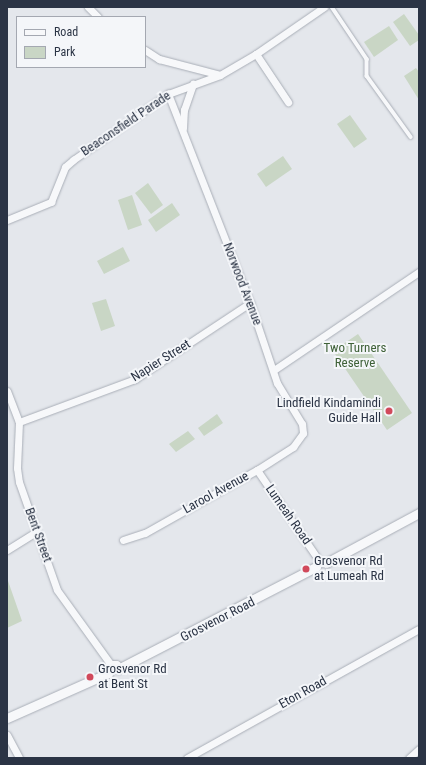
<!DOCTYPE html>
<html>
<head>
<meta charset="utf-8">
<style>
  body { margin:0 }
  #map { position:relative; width:426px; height:765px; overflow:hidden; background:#e4e7ec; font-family:"Roboto Condensed",sans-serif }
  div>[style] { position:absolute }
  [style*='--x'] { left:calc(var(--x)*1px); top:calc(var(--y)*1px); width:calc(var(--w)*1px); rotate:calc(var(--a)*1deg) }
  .green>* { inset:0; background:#c9d6c5 }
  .roads { filter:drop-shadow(0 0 1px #a9aeb7) drop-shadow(0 0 1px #a9aeb7) }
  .service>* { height:3.5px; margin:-1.75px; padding:0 1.75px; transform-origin:1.75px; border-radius:1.75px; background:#f7f8fa }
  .minor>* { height:7px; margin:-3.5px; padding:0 3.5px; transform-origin:3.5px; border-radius:3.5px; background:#f7f8fa }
  .tertiary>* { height:9px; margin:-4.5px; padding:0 4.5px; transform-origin:4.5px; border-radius:4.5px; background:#f7f8fa }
  .dots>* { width:11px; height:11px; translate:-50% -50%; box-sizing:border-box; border:2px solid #f4f6f9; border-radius:50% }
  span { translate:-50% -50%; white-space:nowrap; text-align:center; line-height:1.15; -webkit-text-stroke:4px #f4f6f9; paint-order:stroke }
  .street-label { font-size:13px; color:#2b3445 }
  .park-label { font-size:13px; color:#3f6138 }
  .poi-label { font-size:13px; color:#2b3445 }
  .right { translate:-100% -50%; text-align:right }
  .left { translate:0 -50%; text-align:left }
  .frame { position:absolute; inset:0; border:8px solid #2b3445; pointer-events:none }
  .legend { position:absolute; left:16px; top:16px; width:130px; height:52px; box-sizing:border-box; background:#f4f6f9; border:1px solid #a4a8b1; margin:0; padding:5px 7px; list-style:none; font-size:12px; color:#2b3445 }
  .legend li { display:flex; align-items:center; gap:8px; height:20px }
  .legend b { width:20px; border:1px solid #a4a8b1 }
</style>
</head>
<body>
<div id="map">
  <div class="green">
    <i style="clip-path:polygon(404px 14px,419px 35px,419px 40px,410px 46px,393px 22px)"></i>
    <i style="clip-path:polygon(389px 26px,398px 40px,374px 57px,364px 42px)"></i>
    <i style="clip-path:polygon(416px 68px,419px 72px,419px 100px,404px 76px)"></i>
    <i style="clip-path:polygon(350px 115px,367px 139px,354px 148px,337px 124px)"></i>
    <i style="clip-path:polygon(283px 156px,292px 169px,266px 187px,257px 174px)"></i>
    <i style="clip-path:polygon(148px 183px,163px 205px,151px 214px,135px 193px)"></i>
    <i style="clip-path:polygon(132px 195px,142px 225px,128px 230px,118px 200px)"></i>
    <i style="clip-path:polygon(172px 203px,180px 215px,156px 232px,148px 220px)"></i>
    <i style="clip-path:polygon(123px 247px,130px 261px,104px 274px,97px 261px)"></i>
    <i style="clip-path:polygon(106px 299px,115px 326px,101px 331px,92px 303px)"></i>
    <i style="clip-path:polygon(358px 334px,412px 413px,387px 430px,333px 351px)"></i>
    <i style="clip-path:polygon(217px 414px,223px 423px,204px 436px,198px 428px)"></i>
    <i style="clip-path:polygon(188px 431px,195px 439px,176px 452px,169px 444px)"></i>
    <i style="clip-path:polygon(7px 578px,22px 621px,7px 628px)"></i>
  </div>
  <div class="roads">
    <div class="service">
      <i style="--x:332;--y:7;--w:63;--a:56.1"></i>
      <i style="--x:367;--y:59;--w:17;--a:90"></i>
      <i style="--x:367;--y:76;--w:75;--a:54.2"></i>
    </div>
    <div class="minor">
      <i style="--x:88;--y:7;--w:14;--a:45"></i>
      <i style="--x:145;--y:50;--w:17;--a:33"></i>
      <i style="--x:159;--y:59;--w:63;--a:14.7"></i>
      <i style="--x:256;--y:54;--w:58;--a:56.3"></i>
      <i style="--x:183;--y:128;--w:18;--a:-87"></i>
      <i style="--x:184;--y:110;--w:28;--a:-71"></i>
      <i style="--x:7;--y:220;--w:48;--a:-22.2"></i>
      <i style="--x:51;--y:202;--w:38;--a:-68"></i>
      <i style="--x:65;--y:167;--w:11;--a:-41"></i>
      <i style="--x:73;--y:160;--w:116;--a:-34.8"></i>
      <i style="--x:168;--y:94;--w:55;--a:-20.1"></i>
      <i style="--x:220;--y:75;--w:42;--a:-30.3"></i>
      <i style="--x:256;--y:54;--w:83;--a:-34.7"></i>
      <i style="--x:274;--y:370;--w:175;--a:-34.1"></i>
      <i style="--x:7;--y:391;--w:33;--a:69"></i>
      <i style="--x:19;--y:422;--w:46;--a:92.5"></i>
      <i style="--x:17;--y:468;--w:14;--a:82"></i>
      <i style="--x:19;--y:482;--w:114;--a:70.6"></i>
      <i style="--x:57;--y:590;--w:92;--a:54.2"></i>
      <i style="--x:19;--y:422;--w:124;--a:-20.3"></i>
      <i style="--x:135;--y:379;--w:138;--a:-33.5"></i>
      <i style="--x:257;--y:470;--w:108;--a:55.6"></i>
      <i style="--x:123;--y:540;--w:23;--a:-18"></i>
      <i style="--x:145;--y:533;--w:129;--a:-29.4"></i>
      <i style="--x:257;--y:470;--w:43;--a:-32.6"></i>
      <i style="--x:293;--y:447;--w:17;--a:-54"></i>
      <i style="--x:303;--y:433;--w:9;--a:-96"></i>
      <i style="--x:302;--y:424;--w:48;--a:-121.4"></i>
      <i style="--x:277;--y:383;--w:84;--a:-108.6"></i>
      <i style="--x:250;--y:303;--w:225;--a:-111.4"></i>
      <i style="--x:7;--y:550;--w:34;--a:-32"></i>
      <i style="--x:7;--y:735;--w:26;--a:62"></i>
      <i style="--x:187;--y:758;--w:265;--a:-29.1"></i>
      <i style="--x:409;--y:758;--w:13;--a:-42"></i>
    </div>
    <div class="tertiary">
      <i style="--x:326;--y:563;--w:106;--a:-28.3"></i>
      <i style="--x:118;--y:669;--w:223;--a:-27.3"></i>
      <i style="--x:108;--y:673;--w:4;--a:-90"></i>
      <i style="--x:108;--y:669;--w:5;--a:-53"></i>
      <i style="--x:111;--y:665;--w:5;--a:0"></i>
      <i style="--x:116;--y:665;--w:4;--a:63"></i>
      <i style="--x:7;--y:718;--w:111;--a:-24"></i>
    </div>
  </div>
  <div class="dots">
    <i style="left:389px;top:411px;background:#d1495b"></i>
    <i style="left:306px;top:569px;background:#d1495b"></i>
    <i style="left:90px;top:677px;background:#d1495b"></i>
  </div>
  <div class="street-label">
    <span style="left:126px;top:124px;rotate:-34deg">Beaconsfield Parade</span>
    <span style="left:242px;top:284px;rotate:69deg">Norwood Avenue</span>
    <span style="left:161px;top:361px;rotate:-32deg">Napier Street</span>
    <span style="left:216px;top:493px;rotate:-29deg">Larool Avenue</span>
    <span style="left:288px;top:515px;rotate:55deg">Lumeah Road</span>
    <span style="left:38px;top:535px;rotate:70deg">Bent Street</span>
    <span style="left:218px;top:620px;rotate:-27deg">Grosvenor Road</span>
    <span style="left:303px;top:693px;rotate:-29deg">Eton Road</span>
  </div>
  <div class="park-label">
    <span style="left:355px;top:356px">Two Turners<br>Reserve</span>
  </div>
  <div class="poi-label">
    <span class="right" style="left:381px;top:411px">Lindfield Kindamindi<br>Guide Hall</span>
    <span class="left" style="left:314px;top:569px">Grosvenor Rd<br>at Lumeah Rd</span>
    <span class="left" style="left:98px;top:677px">Grosvenor Rd<br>at Bent St</span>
  </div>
  <div class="frame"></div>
  <ul class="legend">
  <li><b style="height:5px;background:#f7f8fa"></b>Road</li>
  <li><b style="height:11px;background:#c9d6c5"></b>Park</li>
  </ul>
</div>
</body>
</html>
